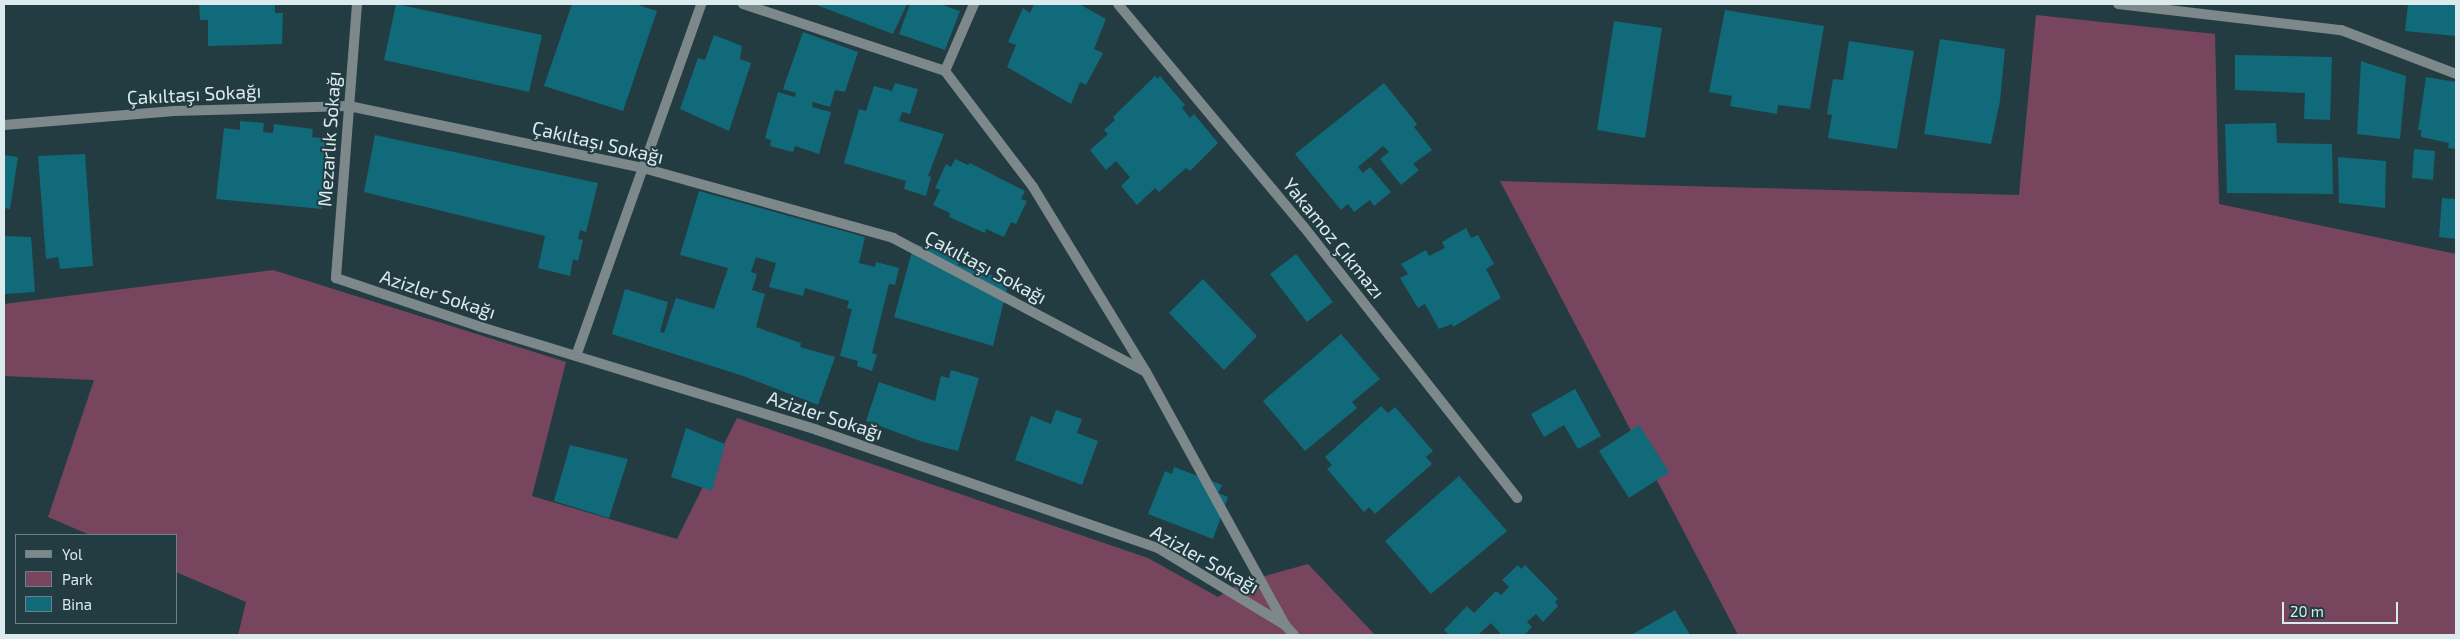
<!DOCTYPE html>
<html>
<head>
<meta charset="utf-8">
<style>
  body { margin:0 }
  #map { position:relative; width:2460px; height:639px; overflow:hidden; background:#233c42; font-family:"Exo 2",sans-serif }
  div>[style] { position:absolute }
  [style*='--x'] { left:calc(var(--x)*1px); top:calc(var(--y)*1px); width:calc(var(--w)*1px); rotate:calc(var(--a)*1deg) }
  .green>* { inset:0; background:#78455e }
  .building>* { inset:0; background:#106a7a }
  .street>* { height:10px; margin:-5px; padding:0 5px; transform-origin:5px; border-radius:5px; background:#7c888a }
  span { translate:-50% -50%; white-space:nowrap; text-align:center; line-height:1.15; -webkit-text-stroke:4px #233c42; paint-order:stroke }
  .street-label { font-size:19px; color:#dbeaed }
  .frame { position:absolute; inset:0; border:5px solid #dbeaed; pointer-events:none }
  .legend { position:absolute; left:15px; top:534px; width:162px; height:90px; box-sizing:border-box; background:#233c42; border:1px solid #6d8286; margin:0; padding:6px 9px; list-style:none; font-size:15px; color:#dbeaed }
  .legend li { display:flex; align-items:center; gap:10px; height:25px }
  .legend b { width:25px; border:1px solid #6d8286 }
  .scale { position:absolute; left:2282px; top:602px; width:116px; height:22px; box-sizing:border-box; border:2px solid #dbeaed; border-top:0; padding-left:6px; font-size:15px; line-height:18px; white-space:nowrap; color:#dbeaed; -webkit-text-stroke:4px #233c42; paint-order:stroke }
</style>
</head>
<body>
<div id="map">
  <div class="green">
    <i style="clip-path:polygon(2036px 15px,2215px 34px,2219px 204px,2456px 254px,2456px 635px,1738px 635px,1500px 181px,2019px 195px)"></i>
    <i style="clip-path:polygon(273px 270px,566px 362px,532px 496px,677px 539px,737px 418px,1148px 558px,1218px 597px,1240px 583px,1308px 564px,1375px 635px,238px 635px,246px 602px,176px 572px,176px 535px,90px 535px,48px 517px,94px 380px,4px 376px,4px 304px)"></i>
  </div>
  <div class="building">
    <i style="clip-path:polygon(199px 4px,275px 4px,275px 13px,283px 13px,282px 44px,208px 46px,208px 20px,200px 20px)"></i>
    <i style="clip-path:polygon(396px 4px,542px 35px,529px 92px,384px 60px)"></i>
    <i style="clip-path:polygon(572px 4px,635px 4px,657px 11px,623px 111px,544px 86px)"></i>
    <i style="clip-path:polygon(814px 4px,907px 4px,893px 34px)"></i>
    <i style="clip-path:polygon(910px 4px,940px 4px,960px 11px,945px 50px,899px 34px)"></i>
    <i style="clip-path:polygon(1034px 4px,1079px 4px,1106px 19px,1094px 49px,1103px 53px,1086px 85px,1080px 82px,1071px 104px,1007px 67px,1016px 45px,1008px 42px,1023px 8px,1030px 13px)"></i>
    <i style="clip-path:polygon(2408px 4px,2456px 4px,2456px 36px,2405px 31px)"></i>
    <i style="clip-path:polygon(1725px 10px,1824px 26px,1810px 109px,1778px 105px,1777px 114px,1730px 106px,1732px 96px,1709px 92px)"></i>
    <i style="clip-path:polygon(1614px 21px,1662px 28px,1645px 138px,1597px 130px)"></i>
    <i style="clip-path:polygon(803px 32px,858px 52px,845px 92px,835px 90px,830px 107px,813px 102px,812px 107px,831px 112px,819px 154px,795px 146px,793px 152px,770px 146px,771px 140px,765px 138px,778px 92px,795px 97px,796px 93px,783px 89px)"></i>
    <i style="clip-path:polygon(714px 35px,742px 46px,740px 59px,751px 63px,729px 131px,680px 109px,698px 58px,705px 60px)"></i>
    <i style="clip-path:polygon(1940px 39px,2005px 49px,2000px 101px,1991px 144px,1924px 134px)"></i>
    <i style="clip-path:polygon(1849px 41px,1914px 51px,1897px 149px,1828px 138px,1832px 115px,1827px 114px,1833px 79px,1843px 80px)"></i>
    <i style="clip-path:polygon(2235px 55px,2332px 57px,2330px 120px,2304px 119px,2305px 93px,2235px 90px)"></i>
    <i style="clip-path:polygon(2361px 61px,2406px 76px,2400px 139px,2357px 134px)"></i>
    <i style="clip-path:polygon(1155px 76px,1158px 79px,1160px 76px,1185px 105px,1182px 108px,1190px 118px,1194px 114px,1218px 143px,1190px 171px,1186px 168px,1159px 192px,1155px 188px,1137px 205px,1121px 186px,1130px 177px,1116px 161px,1106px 170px,1090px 150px,1108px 134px,1104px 130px,1115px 120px,1113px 117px)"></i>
    <i style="clip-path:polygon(2426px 77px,2456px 82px,2456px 149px,2448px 148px,2449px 143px,2421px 137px,2421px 130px,2418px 130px)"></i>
    <i style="clip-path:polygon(895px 83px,918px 89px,910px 114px,902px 112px,899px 121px,944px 134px,928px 176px,931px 177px,926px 196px,904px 189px,906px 181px,844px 163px,859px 109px,866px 111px,874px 86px,892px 91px)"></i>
    <i style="clip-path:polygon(1384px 83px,1417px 124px,1414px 127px,1432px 150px,1413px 164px,1419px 170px,1401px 185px,1380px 159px,1389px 152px,1383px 146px,1358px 167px,1363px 173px,1370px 167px,1391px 192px,1374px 206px,1370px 200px,1354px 212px,1348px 204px,1341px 210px,1295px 154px)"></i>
    <i style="clip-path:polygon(240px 121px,264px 123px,263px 132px,273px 133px,274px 124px,313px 129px,312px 137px,329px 139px,322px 209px,216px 199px,224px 128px,240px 130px)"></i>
    <i style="clip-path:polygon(2276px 123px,2277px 143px,2332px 144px,2333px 194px,2227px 193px,2225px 124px)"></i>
    <i style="clip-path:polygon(375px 135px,598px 183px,586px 232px,580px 230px,578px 239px,583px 240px,578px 261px,573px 259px,570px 276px,538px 268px,545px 236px,364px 192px)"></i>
    <i style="clip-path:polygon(2414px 149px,2435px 151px,2433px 180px,2412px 178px)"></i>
    <i style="clip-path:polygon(85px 154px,93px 266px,60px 269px,58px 257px,46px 259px,38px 156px)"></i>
    <i style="clip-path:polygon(4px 155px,18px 157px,10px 209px,4px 208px)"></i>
    <i style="clip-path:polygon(2338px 157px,2386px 161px,2385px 208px,2339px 203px)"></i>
    <i style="clip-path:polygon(955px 159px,968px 165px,970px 163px,1025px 191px,1021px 199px,1027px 201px,1016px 224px,1011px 222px,1004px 237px,986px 229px,985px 233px,949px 217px,950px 213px,933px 205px,940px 190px,935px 188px,946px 164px,951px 167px)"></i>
    <i style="clip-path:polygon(699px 191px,865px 237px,859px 263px,875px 267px,876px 262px,899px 268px,895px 285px,889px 284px,872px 353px,877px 355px,872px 371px,857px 366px,858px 361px,840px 356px,852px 309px,847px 308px,849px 301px,805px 288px,803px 296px,769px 287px,776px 263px,756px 257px,751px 272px,757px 274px,752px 290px,765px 294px,756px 327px,801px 343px,800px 347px,835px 357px,818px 405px,743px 376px,612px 334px,625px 289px,668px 302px,660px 332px,664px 333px,676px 298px,714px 309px,728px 268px,680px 255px)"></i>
    <i style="clip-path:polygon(2442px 198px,2456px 199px,2456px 239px,2439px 237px)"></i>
    <i style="clip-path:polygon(1466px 228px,1471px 238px,1478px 235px,1494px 264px,1486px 269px,1501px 298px,1453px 327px,1452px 324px,1439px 329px,1425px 304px,1418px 308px,1400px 278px,1408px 274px,1401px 264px,1426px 250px,1429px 256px,1445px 248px,1442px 242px)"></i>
    <i style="clip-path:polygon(4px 236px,31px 237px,35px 292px,4px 294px)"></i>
    <i style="clip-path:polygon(914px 244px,960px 257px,958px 265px,1009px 280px,993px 346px,894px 317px)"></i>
    <i style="clip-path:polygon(1296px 254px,1333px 302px,1307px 322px,1270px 274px)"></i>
    <i style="clip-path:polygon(1203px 279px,1257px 336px,1224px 370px,1169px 313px)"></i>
    <i style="clip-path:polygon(1341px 334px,1380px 379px,1352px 402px,1357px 408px,1305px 451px,1263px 401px)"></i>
    <i style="clip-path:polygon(951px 370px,979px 378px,958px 451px,923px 442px,866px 421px,879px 382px,935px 401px,941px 376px,949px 378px)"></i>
    <i style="clip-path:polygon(1575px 389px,1601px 436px,1578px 449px,1564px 425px,1544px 437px,1531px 414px)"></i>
    <i style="clip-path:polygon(1381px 406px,1388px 413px,1395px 407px,1433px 451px,1426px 457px,1432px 464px,1375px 514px,1369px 507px,1364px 512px,1327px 469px,1332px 465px,1325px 457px)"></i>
    <i style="clip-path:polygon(1056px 410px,1082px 419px,1077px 433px,1098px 441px,1082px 485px,1015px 460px,1031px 416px,1051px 424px)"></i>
    <i style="clip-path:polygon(1639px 425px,1669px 472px,1629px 498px,1599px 451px)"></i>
    <i style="clip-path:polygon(686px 428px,725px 444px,712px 491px,671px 477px)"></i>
    <i style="clip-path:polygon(570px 445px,628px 459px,609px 518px,554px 501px)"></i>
    <i style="clip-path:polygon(1174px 467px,1222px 485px,1218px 493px,1228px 497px,1213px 539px,1148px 514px,1165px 471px,1172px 474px)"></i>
    <i style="clip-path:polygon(1459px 476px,1507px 531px,1431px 594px,1385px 541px)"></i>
    <i style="clip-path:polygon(1518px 565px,1521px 569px,1525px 565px,1558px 599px,1555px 602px,1558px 606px,1543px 622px,1536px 614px,1527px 622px,1532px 627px,1524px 635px,1498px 635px,1500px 633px,1491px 623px,1478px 635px,1449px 635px,1444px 630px,1467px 606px,1474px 613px,1496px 591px,1501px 595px,1509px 587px,1502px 580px)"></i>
    <i style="clip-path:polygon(1675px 610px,1690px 635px,1631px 635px)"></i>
  </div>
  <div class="street">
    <i style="--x:357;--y:4;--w:275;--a:94.4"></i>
    <i style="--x:336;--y:278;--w:153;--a:18.7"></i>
    <i style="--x:481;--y:327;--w:351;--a:17"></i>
    <i style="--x:817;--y:430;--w:361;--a:19.1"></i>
    <i style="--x:1158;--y:548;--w:149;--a:31.2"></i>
    <i style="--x:1285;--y:625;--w:13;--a:48"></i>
    <i style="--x:743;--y:4;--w:213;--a:18.3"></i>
    <i style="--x:1118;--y:4;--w:290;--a:50.2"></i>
    <i style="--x:1304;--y:227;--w:345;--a:51.8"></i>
    <i style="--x:2118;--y:4;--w:225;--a:6.7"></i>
    <i style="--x:2341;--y:30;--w:123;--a:20.9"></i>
    <i style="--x:945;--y:71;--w:146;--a:52.8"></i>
    <i style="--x:1033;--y:187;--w:217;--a:58.6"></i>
    <i style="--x:1146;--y:372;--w:289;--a:61.2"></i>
    <i style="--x:945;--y:71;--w:73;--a:-66.6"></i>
    <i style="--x:4;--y:125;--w:171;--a:-4.7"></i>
    <i style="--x:174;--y:111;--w:175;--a:-1.6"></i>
    <i style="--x:349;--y:106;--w:300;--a:11.9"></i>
    <i style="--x:643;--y:168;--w:260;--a:15.6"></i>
    <i style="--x:893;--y:238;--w:286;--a:27.9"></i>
    <i style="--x:576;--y:356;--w:374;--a:-70.4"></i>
  </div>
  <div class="street-label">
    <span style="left:194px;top:94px;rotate:-3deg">Çakıltaşı Sokağı</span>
    <span style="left:329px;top:139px;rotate:-86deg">Mezarlık Sokağı</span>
    <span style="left:598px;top:142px;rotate:13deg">Çakıltaşı Sokağı</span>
    <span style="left:1334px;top:238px;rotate:51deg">Yakamoz Çıkmazı</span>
    <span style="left:986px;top:267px;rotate:28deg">Çakıltaşı Sokağı</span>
    <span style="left:438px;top:294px;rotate:18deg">Azizler Sokağı</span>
    <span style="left:825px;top:415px;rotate:18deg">Azizler Sokağı</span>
    <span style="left:1205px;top:559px;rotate:29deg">Azizler Sokağı</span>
  </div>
  <div class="frame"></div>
  <ul class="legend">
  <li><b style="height:6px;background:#7c888a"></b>Yol</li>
  <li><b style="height:14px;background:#78455e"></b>Park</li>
  <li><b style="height:14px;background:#106a7a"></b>Bina</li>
  </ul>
  <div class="scale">20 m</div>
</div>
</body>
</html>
